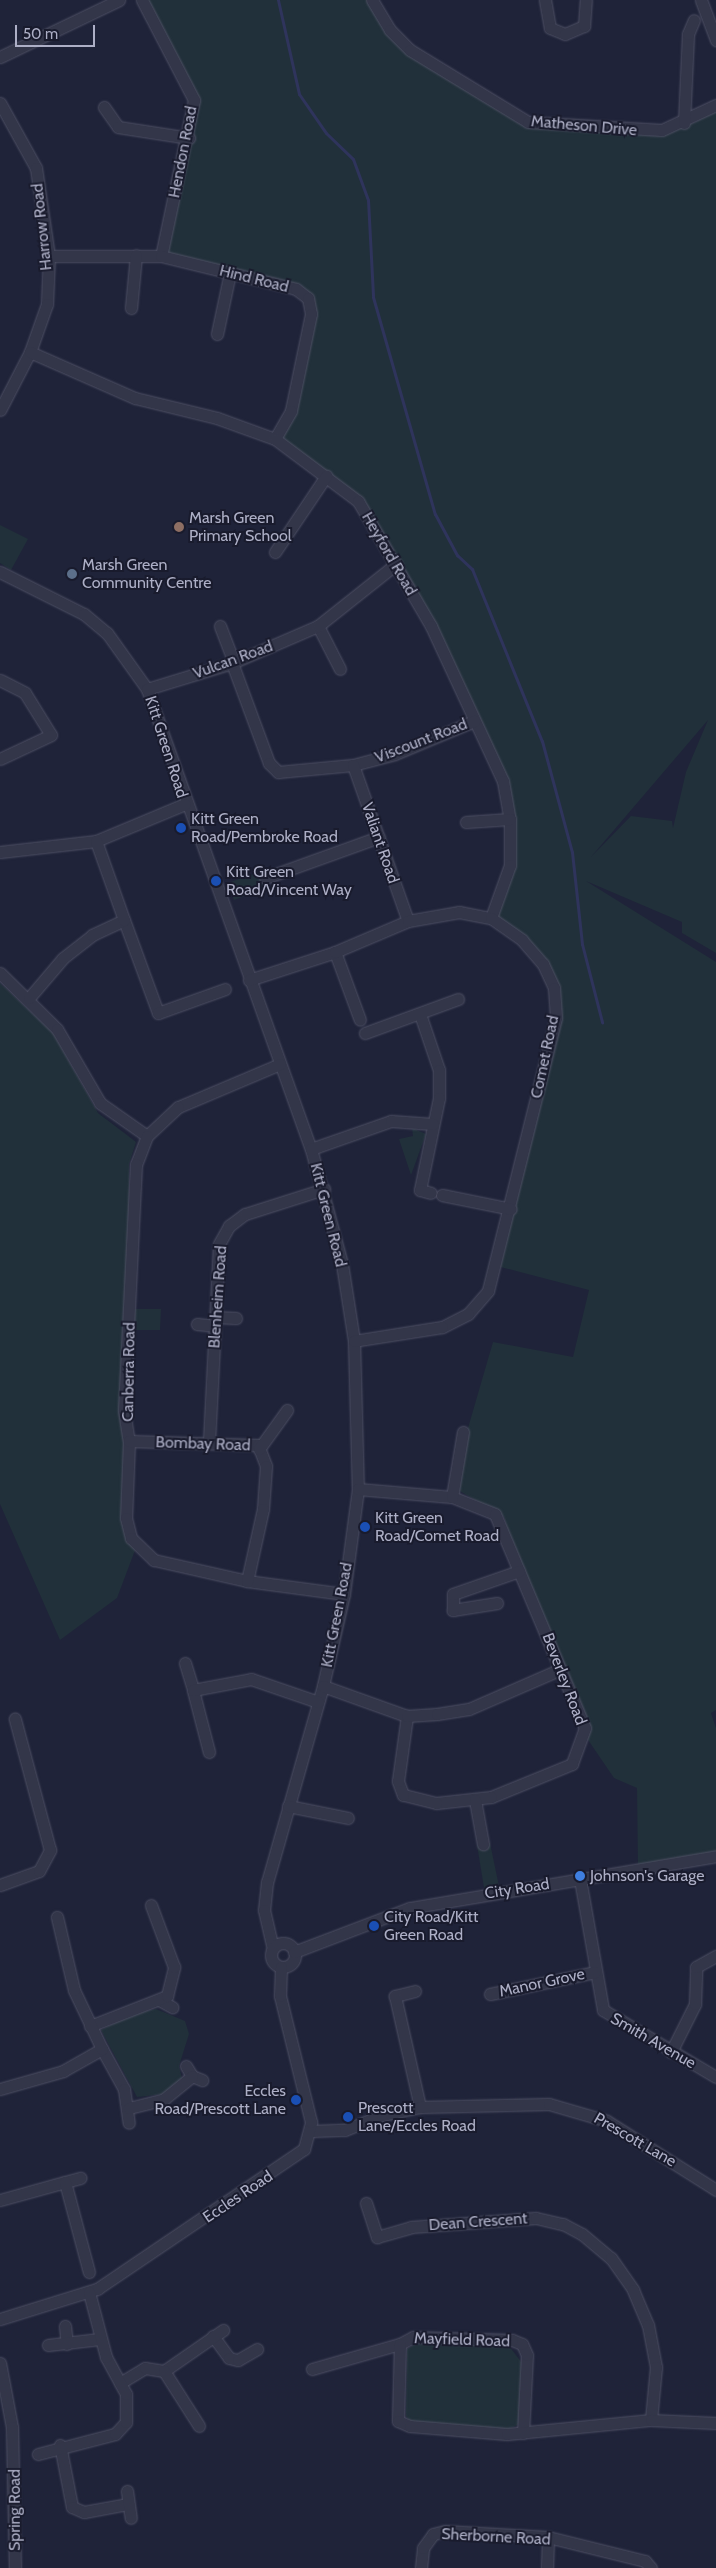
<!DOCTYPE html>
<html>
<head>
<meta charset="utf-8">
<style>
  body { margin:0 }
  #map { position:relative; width:716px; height:2568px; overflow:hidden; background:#1f2339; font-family:Cabin,sans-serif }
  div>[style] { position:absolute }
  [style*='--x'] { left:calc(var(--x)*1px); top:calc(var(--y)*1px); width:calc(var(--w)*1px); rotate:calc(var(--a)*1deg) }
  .green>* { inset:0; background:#21303a }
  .stream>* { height:3px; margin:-1.5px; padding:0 1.5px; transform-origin:1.5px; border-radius:1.5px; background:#2f345c }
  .roads { filter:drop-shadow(0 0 1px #4e5064) drop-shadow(0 0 1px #4e5064) }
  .minor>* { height:11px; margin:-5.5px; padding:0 5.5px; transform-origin:5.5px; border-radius:5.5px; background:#333649 }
  .minor>.ring { margin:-5.5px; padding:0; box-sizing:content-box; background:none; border:11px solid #333649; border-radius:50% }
  .dots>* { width:14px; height:14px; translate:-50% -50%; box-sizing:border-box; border:2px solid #191b2d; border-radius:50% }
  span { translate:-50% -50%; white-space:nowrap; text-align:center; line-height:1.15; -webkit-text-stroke:4px #191b2d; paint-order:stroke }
  .street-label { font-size:16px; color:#adafc6 }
  .poi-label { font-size:16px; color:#adafc6 }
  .left { translate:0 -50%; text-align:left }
  .right { translate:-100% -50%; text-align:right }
  .scale { position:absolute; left:15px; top:25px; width:80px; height:22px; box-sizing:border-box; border:2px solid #adafc6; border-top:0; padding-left:6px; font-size:15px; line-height:18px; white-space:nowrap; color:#adafc6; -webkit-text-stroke:4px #191b2d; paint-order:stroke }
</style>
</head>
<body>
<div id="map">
  <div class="green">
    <i style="clip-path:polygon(evenodd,142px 0,375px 0,390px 30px,528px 122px,672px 128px,695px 122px,716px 109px,716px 953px,682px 933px,682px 922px,586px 881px,716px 962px,716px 1710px,711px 1713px,716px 1728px,716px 1856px,638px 1869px,637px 1788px,614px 1778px,584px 1734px,519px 1571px,504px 1517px,458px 1490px,468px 1428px,493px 1342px,573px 1357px,589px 1290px,497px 1266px,556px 1018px,543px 964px,491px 918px,510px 865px,503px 781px,396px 564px,358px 501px,275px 439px,291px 411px,308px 298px,161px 256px,193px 96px,142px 0,708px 720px,686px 772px,673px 828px,672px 821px,631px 816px,591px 857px,708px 720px)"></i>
    <i style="clip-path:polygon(0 525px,28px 539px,11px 570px,0 563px)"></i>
    <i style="clip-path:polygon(260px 871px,266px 888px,234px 900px,228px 883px)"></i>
    <i style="clip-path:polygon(0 983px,53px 1033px,98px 1113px,136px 1142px,129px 1164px,130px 1309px,161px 1309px,160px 1330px,130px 1330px,127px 1511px,137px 1545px,117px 1598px,60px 1640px,0 1504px)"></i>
    <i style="clip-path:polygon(412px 1128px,426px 1134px,411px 1175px,399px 1139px,413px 1136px)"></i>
    <i style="clip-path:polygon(490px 1843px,500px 1891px,485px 1894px,477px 1845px)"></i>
    <i style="clip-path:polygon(156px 2009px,185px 2021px,189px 2034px,179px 2066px,182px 2078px,165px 2094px,137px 2097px,101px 2030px,132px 2014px)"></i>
    <i style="clip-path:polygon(417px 2343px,509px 2346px,522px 2363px,519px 2424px,506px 2431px,411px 2423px,406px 2416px,407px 2349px)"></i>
  </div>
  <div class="stream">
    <i style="--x:278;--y:0;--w:96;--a:77.4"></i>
    <i style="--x:299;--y:94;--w:47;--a:55.3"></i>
    <i style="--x:326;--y:133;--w:37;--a:44"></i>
    <i style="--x:353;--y:159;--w:44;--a:69.9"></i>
    <i style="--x:368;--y:200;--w:97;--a:87"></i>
    <i style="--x:373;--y:297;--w:226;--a:74.1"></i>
    <i style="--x:435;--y:514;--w:47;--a:61.8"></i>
    <i style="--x:457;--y:555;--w:21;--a:43"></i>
    <i style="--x:472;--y:569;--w:186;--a:67.9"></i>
    <i style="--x:542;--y:741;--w:115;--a:74.9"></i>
    <i style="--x:572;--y:852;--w:93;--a:83.8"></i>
    <i style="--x:582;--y:944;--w:81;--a:75.6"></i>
  </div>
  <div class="roads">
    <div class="minor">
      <i style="--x:142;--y:0;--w:113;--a:62.5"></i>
      <i style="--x:194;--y:100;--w:159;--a:101.9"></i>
      <i style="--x:372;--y:0;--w:35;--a:59"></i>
      <i style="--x:390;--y:30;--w:28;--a:45"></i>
      <i style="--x:410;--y:50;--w:138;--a:31.4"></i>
      <i style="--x:528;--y:122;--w:134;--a:3.4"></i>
      <i style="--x:662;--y:130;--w:60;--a:-24.8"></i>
      <i style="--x:545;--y:0;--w:28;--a:80"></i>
      <i style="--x:550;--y:28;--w:16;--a:22"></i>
      <i style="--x:565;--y:34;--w:21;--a:-23"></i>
      <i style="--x:584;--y:26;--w:26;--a:-86"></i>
      <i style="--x:701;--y:0;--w:43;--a:69.4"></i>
      <i style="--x:0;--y:57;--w:132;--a:-25.6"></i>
      <i style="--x:0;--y:103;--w:74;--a:61"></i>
      <i style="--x:36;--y:168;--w:89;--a:81.6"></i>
      <i style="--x:49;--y:256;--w:48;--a:92.4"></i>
      <i style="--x:47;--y:304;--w:51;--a:109.5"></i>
      <i style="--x:30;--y:352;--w:65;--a:117.3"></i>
      <i style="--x:104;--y:107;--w:24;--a:55"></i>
      <i style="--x:118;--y:127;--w:72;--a:8.8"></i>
      <i style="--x:684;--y:123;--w:89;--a:-87.4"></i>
      <i style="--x:688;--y:34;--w:15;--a:-67"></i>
      <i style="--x:49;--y:256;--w:112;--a:0"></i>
      <i style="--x:161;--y:256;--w:139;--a:13.7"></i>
      <i style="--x:296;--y:289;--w:15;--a:37"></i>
      <i style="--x:308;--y:298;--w:16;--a:79"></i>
      <i style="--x:311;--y:314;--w:99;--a:101.7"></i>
      <i style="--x:291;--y:411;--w:32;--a:120"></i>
      <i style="--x:131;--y:308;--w:53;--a:-84.6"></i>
      <i style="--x:217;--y:334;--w:62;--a:-78"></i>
      <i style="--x:30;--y:352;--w:115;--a:23.7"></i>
      <i style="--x:135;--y:398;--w:84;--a:13.7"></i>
      <i style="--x:217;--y:418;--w:62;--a:19.9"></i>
      <i style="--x:275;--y:439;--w:104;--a:36.8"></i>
      <i style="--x:358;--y:501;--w:145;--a:59.7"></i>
      <i style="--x:431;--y:626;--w:171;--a:65.1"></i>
      <i style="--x:503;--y:781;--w:39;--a:80"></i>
      <i style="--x:510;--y:819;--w:46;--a:90"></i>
      <i style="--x:510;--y:865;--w:56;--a:109.7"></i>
      <i style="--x:275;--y:552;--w:92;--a:-56.1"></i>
      <i style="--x:0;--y:572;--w:94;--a:26.6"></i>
      <i style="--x:84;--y:614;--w:30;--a:40"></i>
      <i style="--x:107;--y:633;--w:69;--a:54.5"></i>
      <i style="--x:147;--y:689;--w:488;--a:70.4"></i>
      <i style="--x:311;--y:1149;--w:119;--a:74.9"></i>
      <i style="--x:342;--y:1264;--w:78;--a:81.1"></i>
      <i style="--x:354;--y:1341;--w:148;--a:88.5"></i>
      <i style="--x:358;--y:1489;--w:106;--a:97.6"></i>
      <i style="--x:344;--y:1594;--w:94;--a:102.9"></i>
      <i style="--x:323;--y:1686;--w:204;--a:105.9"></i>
      <i style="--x:267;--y:1882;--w:28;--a:96"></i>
      <i style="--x:264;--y:1910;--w:39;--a:77"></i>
      <i style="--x:220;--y:626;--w:39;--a:69"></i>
      <i style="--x:318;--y:626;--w:48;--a:62.9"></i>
      <i style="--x:232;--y:663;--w:107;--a:69.7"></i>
      <i style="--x:269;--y:763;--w:13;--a:45"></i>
      <i style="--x:278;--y:772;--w:75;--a:-5.3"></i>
      <i style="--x:353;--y:765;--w:43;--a:-14.7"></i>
      <i style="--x:395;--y:754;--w:86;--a:-22.7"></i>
      <i style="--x:0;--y:680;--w:28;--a:27"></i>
      <i style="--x:25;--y:693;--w:49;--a:58.2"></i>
      <i style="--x:51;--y:735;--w:56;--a:154.8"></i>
      <i style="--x:147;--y:689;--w:89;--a:-17"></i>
      <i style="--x:232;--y:663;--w:94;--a:-23.3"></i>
      <i style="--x:318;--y:626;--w:100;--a:-38.5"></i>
      <i style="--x:353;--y:765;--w:165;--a:70.6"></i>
      <i style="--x:466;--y:822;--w:44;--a:-3.9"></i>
      <i style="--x:0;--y:852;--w:97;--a:-6.5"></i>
      <i style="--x:96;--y:841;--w:96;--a:-22.6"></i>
      <i style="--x:265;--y:878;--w:121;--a:-19.8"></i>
      <i style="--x:124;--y:920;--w:99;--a:69.9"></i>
      <i style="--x:158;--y:1013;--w:71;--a:-19.7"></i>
      <i style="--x:335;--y:952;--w:72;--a:69.8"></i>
      <i style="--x:0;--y:973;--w:80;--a:44.5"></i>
      <i style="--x:57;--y:1029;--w:86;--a:59.8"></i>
      <i style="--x:100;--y:1103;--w:57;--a:35.1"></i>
      <i style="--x:249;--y:980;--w:90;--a:-18"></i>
      <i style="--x:335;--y:952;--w:79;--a:-23"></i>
      <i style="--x:408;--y:921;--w:52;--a:-10"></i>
      <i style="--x:459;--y:912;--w:33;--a:11"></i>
      <i style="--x:491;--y:918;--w:38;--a:35"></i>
      <i style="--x:522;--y:940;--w:32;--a:49"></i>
      <i style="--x:543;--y:964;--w:26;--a:65"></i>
      <i style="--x:554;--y:988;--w:30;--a:86"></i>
      <i style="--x:556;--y:1018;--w:281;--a:104"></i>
      <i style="--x:488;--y:1291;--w:30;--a:131"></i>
      <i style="--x:468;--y:1314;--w:29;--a:153"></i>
      <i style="--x:442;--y:1327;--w:89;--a:171"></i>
      <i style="--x:29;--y:998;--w:52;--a:-49.6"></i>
      <i style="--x:63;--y:958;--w:37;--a:-38"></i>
      <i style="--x:92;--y:935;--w:35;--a:-25"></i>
      <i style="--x:124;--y:920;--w:84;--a:-109.5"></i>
      <i style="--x:420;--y:1014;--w:59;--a:71.3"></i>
      <i style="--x:439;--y:1070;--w:28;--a:90"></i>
      <i style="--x:439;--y:1098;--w:94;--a:101.7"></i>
      <i style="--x:420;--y:1190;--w:11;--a:15"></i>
      <i style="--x:365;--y:1033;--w:99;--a:-20.1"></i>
      <i style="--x:280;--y:1064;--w:111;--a:157.1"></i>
      <i style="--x:178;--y:1107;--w:42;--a:136.9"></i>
      <i style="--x:147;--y:1136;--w:30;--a:111"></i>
      <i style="--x:136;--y:1164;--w:247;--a:92.8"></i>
      <i style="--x:124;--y:1411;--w:30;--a:81"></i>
      <i style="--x:129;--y:1441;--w:77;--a:92.2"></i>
      <i style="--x:126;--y:1518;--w:21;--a:76"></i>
      <i style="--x:131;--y:1538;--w:32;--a:44"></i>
      <i style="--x:154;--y:1560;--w:95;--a:12.7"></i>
      <i style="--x:247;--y:1581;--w:98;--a:7.6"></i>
      <i style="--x:311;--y:1149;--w:85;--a:-19.3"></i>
      <i style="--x:391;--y:1121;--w:42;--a:4.1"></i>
      <i style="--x:442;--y:1195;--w:70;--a:11.5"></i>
      <i style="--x:215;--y:1317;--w:21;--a:3"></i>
      <i style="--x:197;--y:1324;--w:18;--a:6"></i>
      <i style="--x:129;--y:1441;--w:129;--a:1.8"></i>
      <i style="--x:258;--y:1445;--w:22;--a:69"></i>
      <i style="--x:266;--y:1466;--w:43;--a:94"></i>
      <i style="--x:263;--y:1509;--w:74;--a:102.5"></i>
      <i style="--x:209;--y:1442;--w:198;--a:-87.1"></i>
      <i style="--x:219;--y:1244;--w:21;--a:-61"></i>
      <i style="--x:229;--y:1226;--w:20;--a:-37"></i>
      <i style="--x:245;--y:1214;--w:83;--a:-17.6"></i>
      <i style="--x:259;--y:1449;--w:48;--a:-54.3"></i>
      <i style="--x:358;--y:1489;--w:94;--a:4.9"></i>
      <i style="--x:452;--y:1497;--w:46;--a:21.6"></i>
      <i style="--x:495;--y:1514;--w:232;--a:67.2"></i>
      <i style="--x:585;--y:1728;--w:38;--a:110"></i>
      <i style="--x:572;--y:1764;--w:87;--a:157.8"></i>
      <i style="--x:491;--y:1797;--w:55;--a:173.8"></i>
      <i style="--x:436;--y:1803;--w:34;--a:-166"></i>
      <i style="--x:403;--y:1795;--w:15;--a:-110"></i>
      <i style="--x:398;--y:1781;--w:66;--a:-82.1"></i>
      <i style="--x:452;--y:1497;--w:66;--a:-80.4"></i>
      <i style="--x:497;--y:1603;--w:45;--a:171"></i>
      <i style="--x:453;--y:1610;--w:16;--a:-90"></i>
      <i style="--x:453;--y:1594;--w:70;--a:-19.2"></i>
      <i style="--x:185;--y:1663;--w:28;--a:73"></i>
      <i style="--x:323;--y:1686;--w:89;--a:19.7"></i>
      <i style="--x:407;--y:1716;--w:30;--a:-4"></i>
      <i style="--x:437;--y:1714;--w:32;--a:-9"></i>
      <i style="--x:469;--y:1709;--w:100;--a:-23.5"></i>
      <i style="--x:209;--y:1752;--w:64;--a:-104.5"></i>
      <i style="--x:193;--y:1690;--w:59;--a:-10.7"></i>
      <i style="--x:251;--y:1679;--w:71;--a:18.9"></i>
      <i style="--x:475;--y:1800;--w:45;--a:79.7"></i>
      <i style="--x:288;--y:1806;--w:61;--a:11.3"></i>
      <i style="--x:580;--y:1879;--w:133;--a:80"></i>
      <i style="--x:603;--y:2010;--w:131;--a:30.7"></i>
      <i style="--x:0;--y:1885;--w:41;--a:-19.7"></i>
      <i style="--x:39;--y:1871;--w:24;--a:-62"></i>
      <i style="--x:50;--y:1850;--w:136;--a:-105"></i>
      <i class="ring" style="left:271px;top:1943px;width:13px;height:13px"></i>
      <i style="--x:294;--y:1952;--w:124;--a:-20.8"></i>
      <i style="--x:410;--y:1908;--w:310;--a:-9.6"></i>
      <i style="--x:415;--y:1991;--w:21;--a:166"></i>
      <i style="--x:395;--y:1996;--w:114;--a:77.3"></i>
      <i style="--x:490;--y:1994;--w:107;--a:-11.8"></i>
      <i style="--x:161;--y:2001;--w:13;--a:29"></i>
      <i style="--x:90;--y:2026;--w:83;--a:-21.3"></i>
      <i style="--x:167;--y:1996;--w:30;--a:-76"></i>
      <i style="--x:174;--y:1967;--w:66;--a:-110.4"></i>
      <i style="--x:102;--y:2049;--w:46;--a:61.2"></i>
      <i style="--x:124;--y:2089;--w:34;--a:82"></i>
      <i style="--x:671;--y:2052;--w:54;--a:-63.4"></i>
      <i style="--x:695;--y:2004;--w:37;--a:-88"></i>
      <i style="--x:696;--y:1967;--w:23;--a:-29"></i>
      <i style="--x:186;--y:2066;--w:12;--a:59"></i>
      <i style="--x:192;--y:2076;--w:11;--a:22"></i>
      <i style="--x:0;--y:2089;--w:66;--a:-15.9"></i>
      <i style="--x:63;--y:2071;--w:45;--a:-29.4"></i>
      <i style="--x:102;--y:2049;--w:65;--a:-115.4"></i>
      <i style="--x:74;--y:1990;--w:75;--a:-103.1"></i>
      <i style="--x:129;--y:2108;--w:36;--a:-14"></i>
      <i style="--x:164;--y:2099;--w:36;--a:-39"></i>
      <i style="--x:311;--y:2131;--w:34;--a:-2"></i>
      <i style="--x:345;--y:2130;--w:40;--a:-22"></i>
      <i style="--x:382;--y:2115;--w:39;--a:-12"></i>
      <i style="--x:420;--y:2107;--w:129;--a:-1.3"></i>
      <i style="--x:549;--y:2104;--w:60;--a:16.3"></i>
      <i style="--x:607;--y:2121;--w:129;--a:32.3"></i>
      <i style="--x:65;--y:2182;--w:16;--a:-15"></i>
      <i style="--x:0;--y:2200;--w:67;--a:-15.5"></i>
      <i style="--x:65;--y:2182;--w:93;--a:75.1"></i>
      <i style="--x:366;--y:2203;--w:36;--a:72"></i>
      <i style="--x:377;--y:2237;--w:35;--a:-16"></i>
      <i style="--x:411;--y:2227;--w:125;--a:-4.1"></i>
      <i style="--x:536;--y:2218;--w:28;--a:13"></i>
      <i style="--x:563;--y:2224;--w:21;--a:28"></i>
      <i style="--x:582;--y:2234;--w:38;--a:40"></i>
      <i style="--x:611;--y:2258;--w:39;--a:55"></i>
      <i style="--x:633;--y:2290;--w:38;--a:67"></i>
      <i style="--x:648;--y:2325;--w:43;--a:79.2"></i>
      <i style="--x:656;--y:2367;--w:53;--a:95.4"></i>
      <i style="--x:0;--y:2319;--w:102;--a:-17.2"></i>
      <i style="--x:97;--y:2289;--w:250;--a:-34.1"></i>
      <i style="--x:304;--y:2149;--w:28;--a:-75"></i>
      <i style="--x:311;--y:2122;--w:130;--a:-103.8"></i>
      <i style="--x:280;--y:1996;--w:29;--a:-88"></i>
      <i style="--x:65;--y:2326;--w:18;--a:84"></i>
      <i style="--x:213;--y:2336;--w:27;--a:54"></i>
      <i style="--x:229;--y:2358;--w:9;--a:13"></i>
      <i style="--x:238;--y:2360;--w:22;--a:-30"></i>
      <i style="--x:48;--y:2345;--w:52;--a:-6.6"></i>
      <i style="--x:0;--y:2363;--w:65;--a:79.4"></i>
      <i style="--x:12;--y:2427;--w:141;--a:88.8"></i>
      <i style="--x:312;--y:2369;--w:91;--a:-15.9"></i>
      <i style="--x:164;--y:2371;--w:72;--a:-34.8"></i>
      <i style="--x:120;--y:2383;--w:29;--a:-31"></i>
      <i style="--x:145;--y:2368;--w:19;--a:9"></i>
      <i style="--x:164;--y:2371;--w:65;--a:57.5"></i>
      <i style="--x:523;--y:2433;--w:78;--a:-87.1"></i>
      <i style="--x:527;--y:2355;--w:12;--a:-114"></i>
      <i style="--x:522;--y:2344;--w:11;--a:-158"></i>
      <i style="--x:512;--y:2340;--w:99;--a:-178.3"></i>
      <i style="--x:413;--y:2337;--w:15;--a:152"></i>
      <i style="--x:400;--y:2344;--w:77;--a:91.5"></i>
      <i style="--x:398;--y:2421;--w:13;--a:23"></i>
      <i style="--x:410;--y:2426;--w:97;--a:4.7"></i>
      <i style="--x:507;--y:2434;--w:145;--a:-5.6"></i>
      <i style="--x:651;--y:2420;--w:65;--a:2.6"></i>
      <i style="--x:60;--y:2445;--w:63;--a:79"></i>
      <i style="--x:72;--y:2507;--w:13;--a:23"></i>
      <i style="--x:84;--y:2512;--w:45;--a:-10.3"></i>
      <i style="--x:38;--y:2454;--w:80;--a:-14.6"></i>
      <i style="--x:115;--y:2434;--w:16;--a:-47"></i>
      <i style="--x:126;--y:2422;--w:28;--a:-90"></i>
      <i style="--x:126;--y:2394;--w:42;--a:-118.4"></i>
      <i style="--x:106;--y:2357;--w:67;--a:-104.7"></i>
      <i style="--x:127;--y:2491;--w:27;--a:82"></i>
      <i style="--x:421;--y:2568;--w:20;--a:-84"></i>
      <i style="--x:423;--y:2548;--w:17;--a:-54"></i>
      <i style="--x:433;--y:2534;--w:12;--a:-14"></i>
      <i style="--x:445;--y:2531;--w:103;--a:3.3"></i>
      <i style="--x:548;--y:2537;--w:100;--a:13.9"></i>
      <i style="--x:645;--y:2561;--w:9;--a:49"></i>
      <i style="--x:547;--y:2568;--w:31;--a:-88"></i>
    </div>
  </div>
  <div class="dots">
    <i style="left:179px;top:527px;background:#8d6e63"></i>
    <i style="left:72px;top:574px;background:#5c6f8a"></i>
    <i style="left:181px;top:828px;background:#1a4fb4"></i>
    <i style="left:216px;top:881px;background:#1a4fb4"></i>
    <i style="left:365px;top:1527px;background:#1a4fb4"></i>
    <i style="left:580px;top:1876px;background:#3f7fe0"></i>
    <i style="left:374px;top:1926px;background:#1a4fb4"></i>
    <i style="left:296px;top:2100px;background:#1a4fb4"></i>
    <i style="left:348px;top:2117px;background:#1a4fb4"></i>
  </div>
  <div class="street-label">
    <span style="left:584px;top:126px;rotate:5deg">Matheson Drive</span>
    <span style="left:183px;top:152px;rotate:-79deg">Hendon Road</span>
    <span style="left:42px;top:227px;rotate:-96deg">Harrow Road</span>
    <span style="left:254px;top:279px;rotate:14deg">Hind Road</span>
    <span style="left:389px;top:554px;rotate:60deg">Heyford Road</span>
    <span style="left:233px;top:660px;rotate:-20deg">Vulcan Road</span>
    <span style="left:421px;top:741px;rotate:-21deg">Viscount Road</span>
    <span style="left:166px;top:747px;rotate:72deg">Kitt Green Road</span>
    <span style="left:380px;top:843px;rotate:71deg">Valiant Road</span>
    <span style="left:545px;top:1057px;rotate:-78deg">Comet Road</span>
    <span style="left:328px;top:1215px;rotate:76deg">Kitt Green Road</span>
    <span style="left:218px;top:1297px;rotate:-86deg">Blenheim Road</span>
    <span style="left:129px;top:1372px;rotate:-89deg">Canberra Road</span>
    <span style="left:203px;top:1444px;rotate:2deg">Bombay Road</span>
    <span style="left:337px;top:1615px;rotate:-79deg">Kitt Green Road</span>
    <span style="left:564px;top:1679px;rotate:69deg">Beverley Road</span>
    <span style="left:517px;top:1889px;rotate:-9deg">City Road</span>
    <span style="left:542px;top:1983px;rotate:-12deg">Manor Grove</span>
    <span style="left:653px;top:2041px;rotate:30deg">Smith Avenue</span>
    <span style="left:635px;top:2140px;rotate:30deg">Prescott Lane</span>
    <span style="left:238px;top:2197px;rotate:-34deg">Eccles Road</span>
    <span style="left:478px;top:2222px;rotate:-4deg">Dean Crescent</span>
    <span style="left:462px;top:2340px;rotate:2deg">Mayfield Road</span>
    <span style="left:15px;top:2510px;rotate:-90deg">Spring Road</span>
    <span style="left:496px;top:2537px;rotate:3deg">Sherborne Road</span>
  </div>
  <div class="poi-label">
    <span class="left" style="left:189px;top:527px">Marsh Green<br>Primary School</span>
    <span class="left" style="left:82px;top:574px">Marsh Green<br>Community Centre</span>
    <span class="left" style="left:191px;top:828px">Kitt Green<br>Road/Pembroke Road</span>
    <span class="left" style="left:226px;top:881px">Kitt Green<br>Road/Vincent Way</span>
    <span class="left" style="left:375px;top:1527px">Kitt Green<br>Road/Comet Road</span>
    <span class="left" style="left:590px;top:1876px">Johnson's Garage</span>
    <span class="left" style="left:384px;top:1926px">City Road/Kitt<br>Green Road</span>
    <span class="right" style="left:286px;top:2100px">Eccles<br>Road/Prescott Lane</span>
    <span class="left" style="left:358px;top:2117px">Prescott<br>Lane/Eccles Road</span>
  </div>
  <div class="scale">50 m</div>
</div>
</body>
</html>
